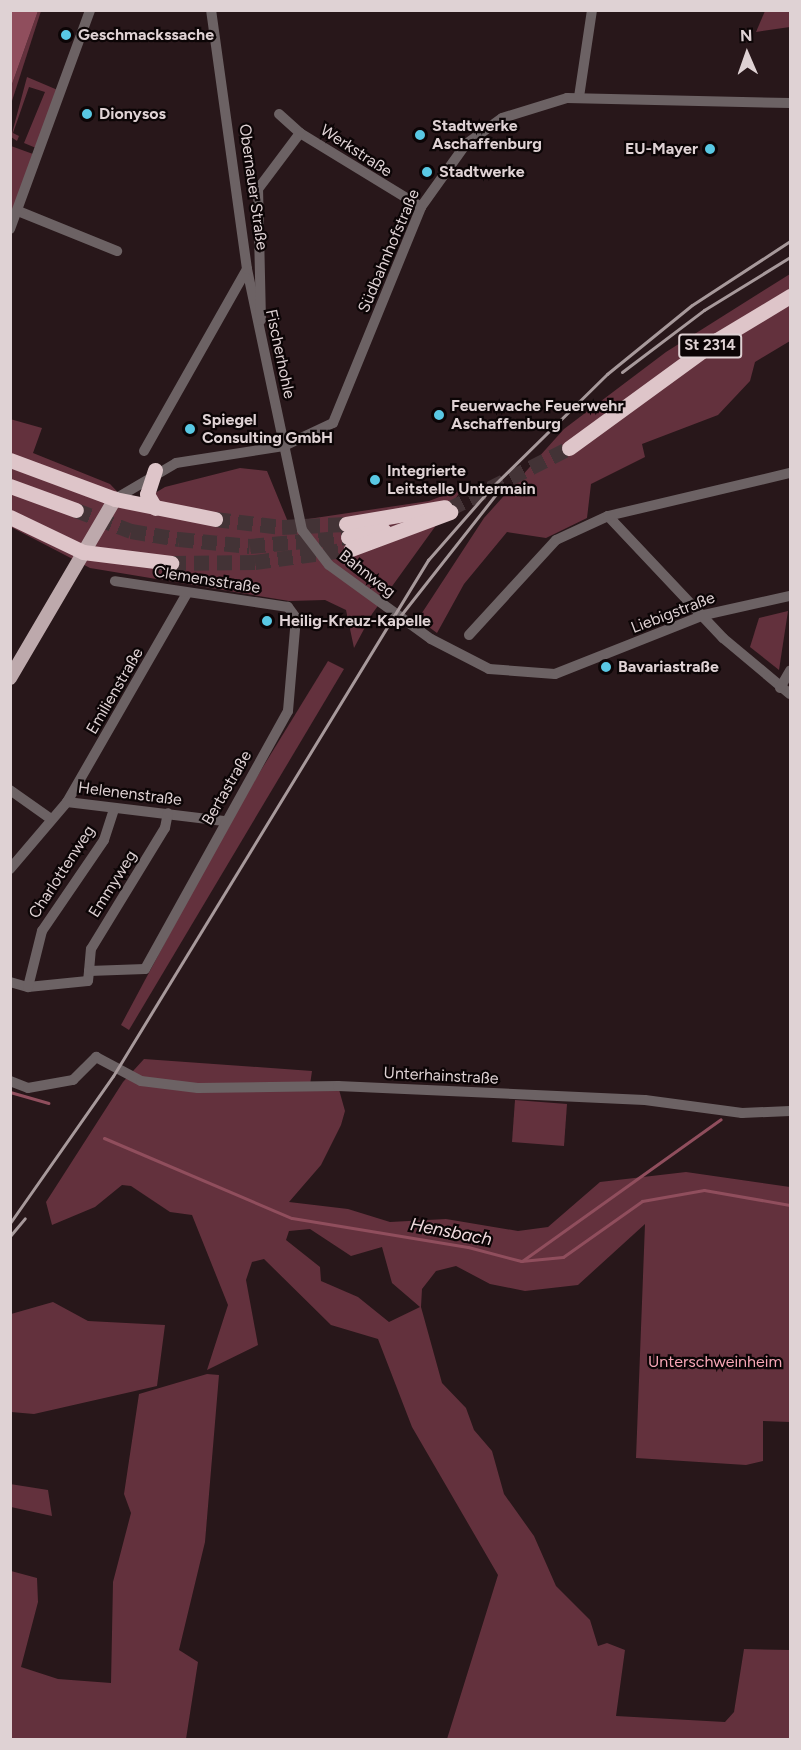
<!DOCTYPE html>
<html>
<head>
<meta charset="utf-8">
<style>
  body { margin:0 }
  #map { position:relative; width:801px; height:1750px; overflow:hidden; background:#28171a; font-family:Figtree,sans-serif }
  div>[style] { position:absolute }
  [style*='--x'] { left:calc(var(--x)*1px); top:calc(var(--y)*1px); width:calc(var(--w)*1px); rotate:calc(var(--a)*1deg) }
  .green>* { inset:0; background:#63313d }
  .water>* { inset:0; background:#904e5d }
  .stream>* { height:3px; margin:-1.5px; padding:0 1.5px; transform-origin:1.5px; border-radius:1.5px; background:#904e5d }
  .highway-tunnel>* { height:15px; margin-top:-7.5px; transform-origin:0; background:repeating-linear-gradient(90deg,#433336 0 15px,transparent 0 23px) }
  .minor>* { height:10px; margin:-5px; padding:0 5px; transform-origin:5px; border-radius:5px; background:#6c6264 }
  .major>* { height:14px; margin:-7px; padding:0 7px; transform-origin:7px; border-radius:7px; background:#bda9ac }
  .highway>* { height:15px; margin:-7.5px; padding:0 7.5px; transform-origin:7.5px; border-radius:7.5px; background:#dec5c9 }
  .rail>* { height:3px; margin:-1.5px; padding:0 1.5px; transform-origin:1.5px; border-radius:1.5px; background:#a7999b }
  .dots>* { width:16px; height:16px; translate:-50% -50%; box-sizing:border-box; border:3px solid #0c0506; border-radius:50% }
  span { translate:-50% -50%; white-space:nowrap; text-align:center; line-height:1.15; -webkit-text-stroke:4.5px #0c0506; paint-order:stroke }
  .shield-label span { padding:2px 4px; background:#0c0506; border:2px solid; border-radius:4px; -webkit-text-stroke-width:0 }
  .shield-label { font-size:15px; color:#dfd2d4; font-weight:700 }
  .poi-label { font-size:16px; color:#dfd2d4; font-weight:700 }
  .left { translate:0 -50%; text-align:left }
  .right { translate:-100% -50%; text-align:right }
  .street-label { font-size:16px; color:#dfd2d4 }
  .park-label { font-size:16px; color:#f6a6b6 }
  .water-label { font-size:18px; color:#f1dbdf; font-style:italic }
  .frame { position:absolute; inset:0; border:12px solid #dfd2d4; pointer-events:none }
  .north { position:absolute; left:717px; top:24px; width:60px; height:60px; -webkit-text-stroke:4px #0c0506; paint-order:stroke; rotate:358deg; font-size:16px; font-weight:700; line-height:24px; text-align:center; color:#dfd2d4 }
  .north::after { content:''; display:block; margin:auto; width:21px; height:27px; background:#dfd2d4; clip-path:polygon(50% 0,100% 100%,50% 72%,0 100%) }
</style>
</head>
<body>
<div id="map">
  <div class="green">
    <i style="clip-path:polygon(38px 11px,41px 11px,11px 104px,11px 87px)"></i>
    <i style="clip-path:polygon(765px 11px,790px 11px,790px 27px,756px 32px)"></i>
    <i style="clip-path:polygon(27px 77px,60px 91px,36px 148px,24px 143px,45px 92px,29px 87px,13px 133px,19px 136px,17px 141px,11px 137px)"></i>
    <i style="clip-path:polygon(11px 146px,33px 154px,11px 218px)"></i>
    <i style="clip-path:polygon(790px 274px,790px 341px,755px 362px,750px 381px,718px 415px,642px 444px,645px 457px,591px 484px,587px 518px,546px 538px,507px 532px,464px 584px,437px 633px,418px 619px,484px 518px,564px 429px,666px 352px)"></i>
    <i style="clip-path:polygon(10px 419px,42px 428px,33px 453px,110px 484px,132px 507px,165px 487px,240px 468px,267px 471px,288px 522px,429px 501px,463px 488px,372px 614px,354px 648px,346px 610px,325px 600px,289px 601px,90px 568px,11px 527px)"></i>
    <i style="clip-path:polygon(788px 611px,779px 670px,750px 647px,759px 618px)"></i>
    <i style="clip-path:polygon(328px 661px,344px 669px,129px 1030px,121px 1025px,231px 819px)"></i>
    <i style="clip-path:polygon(evenodd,144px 1059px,312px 1071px,310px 1085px,338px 1086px,345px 1111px,341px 1125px,321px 1165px,289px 1202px,348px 1209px,390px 1222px,446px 1219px,518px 1231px,548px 1227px,600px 1182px,686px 1172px,790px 1187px,790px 1422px,763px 1421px,763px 1461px,746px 1465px,636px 1458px,645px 1224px,578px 1285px,525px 1291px,490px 1284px,456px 1266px,436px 1271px,422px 1289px,421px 1307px,442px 1383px,466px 1408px,474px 1430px,492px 1451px,504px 1494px,534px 1536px,556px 1586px,590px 1620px,598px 1646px,607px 1643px,625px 1650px,616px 1716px,725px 1722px,734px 1712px,744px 1649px,790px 1650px,790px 1739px,447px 1739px,498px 1575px,412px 1427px,378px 1339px,331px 1325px,264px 1259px,252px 1262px,246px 1280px,258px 1345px,207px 1370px,228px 1305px,192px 1215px,170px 1212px,131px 1186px,122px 1185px,95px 1207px,52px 1225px,46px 1202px,123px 1082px,144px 1059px,310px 1229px,351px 1256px,382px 1247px,392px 1283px,420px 1307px,389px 1322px,358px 1297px,321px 1281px,320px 1267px,286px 1240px,289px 1231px,310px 1229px)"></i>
    <i style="clip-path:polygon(515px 1100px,567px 1104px,564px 1146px,512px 1142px)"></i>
    <i style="clip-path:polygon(53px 1302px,88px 1321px,165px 1325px,157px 1386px,34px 1414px,11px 1412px,11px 1314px)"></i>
    <i style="clip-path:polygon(207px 1374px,219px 1375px,205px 1542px,179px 1650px,198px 1662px,186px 1739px,11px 1739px,11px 1571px,37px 1578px,38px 1602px,21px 1667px,58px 1679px,111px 1683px,113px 1582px,131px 1513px,124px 1494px,139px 1394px)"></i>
    <i style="clip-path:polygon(10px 1484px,48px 1490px,52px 1516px,11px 1507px)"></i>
  </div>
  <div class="water">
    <i style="clip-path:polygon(11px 10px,38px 11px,11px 87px,10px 11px)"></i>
  </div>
  <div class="stream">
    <i style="--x:10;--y:1092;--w:40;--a:16"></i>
    <i style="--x:104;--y:1138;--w:204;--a:23.1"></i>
    <i style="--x:292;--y:1218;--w:178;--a:9.4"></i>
    <i style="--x:468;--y:1247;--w:55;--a:14.8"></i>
    <i style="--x:521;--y:1261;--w:42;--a:-5.4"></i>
    <i style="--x:563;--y:1257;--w:97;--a:-35.3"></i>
    <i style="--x:642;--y:1201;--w:63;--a:-10.1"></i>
    <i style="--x:704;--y:1190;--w:87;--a:9.9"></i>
    <i style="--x:522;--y:1261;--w:244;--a:-35.5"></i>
  </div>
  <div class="highway-tunnel">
    <i style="--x:449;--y:509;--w:135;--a:-26.9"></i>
    <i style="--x:76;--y:510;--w:59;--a:20.9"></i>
    <i style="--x:131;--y:531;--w:49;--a:9.5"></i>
    <i style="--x:179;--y:539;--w:71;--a:5.6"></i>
    <i style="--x:250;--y:546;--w:98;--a:-5.2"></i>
    <i style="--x:215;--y:519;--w:67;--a:6.8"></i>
    <i style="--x:282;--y:527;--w:64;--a:-2.7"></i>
    <i style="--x:171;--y:563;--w:84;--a:-0.7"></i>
    <i style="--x:255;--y:562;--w:97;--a:-7.7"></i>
  </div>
  <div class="minor">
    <i style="--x:579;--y:97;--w:88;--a:-81.5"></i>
    <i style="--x:279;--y:114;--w:28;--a:42"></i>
    <i style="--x:300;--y:133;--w:142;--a:31.4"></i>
    <i style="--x:18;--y:211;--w:107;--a:22"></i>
    <i style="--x:10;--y:229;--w:233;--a:-69.9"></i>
    <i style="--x:247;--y:269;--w:267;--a:78.1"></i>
    <i style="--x:302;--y:530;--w:44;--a:52.4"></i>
    <i style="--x:329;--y:565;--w:126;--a:36"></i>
    <i style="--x:431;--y:639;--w:65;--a:27.3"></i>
    <i style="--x:489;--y:669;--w:66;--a:4.3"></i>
    <i style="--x:555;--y:674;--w:160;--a:-21.6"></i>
    <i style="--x:704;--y:615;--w:88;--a:-12.5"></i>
    <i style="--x:261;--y:320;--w:131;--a:-91.3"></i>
    <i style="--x:258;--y:189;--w:70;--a:-53.1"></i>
    <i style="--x:144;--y:451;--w:209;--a:-60.5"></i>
    <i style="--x:247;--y:269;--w:261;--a:-97.9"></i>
    <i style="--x:115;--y:499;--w:71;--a:-30.5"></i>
    <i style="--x:176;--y:463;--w:109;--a:-8.9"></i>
    <i style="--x:284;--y:446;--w:54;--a:-25.1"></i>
    <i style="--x:333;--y:423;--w:233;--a:-67.8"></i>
    <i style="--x:421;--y:207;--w:77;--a:-54.5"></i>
    <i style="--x:466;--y:144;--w:44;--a:-35.8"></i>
    <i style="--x:502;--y:118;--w:68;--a:-17.1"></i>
    <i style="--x:567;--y:98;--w:223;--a:1.3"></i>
    <i style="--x:608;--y:516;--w:168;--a:46.7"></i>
    <i style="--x:723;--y:638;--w:87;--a:39.9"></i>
    <i style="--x:469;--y:635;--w:129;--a:-47.5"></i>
    <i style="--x:556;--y:540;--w:57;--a:-24.8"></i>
    <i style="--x:608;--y:516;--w:187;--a:-13.3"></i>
    <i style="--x:780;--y:688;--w:20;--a:-60"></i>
    <i style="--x:10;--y:790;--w:50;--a:35.3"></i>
    <i style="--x:67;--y:802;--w:158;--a:6.9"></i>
    <i style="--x:10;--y:869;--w:88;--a:-49.6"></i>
    <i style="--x:67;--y:802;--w:241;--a:-60.1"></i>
    <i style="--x:89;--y:971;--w:22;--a:-85"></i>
    <i style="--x:91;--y:949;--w:142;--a:-58.6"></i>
    <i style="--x:165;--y:828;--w:15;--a:-79"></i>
    <i style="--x:10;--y:982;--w:19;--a:16"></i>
    <i style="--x:28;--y:987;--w:60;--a:-5.7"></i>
    <i style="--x:88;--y:981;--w:10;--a:-84"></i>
    <i style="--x:89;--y:971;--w:56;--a:-2"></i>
    <i style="--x:145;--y:969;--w:295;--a:-61"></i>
    <i style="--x:288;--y:711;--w:93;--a:-85.1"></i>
    <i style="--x:296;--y:618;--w:14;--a:-126"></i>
    <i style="--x:288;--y:607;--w:175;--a:-171.5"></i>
    <i style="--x:28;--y:987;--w:58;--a:-76"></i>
    <i style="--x:42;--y:931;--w:110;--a:-55.7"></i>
    <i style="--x:104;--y:840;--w:33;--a:-72"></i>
    <i style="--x:10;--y:1081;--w:19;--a:21"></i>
    <i style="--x:28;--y:1088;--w:46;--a:-10.1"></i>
    <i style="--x:73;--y:1080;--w:33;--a:-45"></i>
    <i style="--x:96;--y:1057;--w:51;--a:28.1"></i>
    <i style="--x:141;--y:1081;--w:57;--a:7"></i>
    <i style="--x:198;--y:1088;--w:140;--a:-0.8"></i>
    <i style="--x:338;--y:1086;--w:307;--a:2.6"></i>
    <i style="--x:645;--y:1100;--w:98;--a:7.6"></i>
    <i style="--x:742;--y:1113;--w:48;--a:-2.4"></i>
  </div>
  <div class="major">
    <i style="--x:10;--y:678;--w:208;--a:-59.6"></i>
  </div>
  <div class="highway">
    <i style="--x:569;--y:448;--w:183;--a:-36.1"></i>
    <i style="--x:717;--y:340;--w:85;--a:-31.1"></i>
    <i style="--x:10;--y:460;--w:112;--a:20.4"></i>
    <i style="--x:115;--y:499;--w:102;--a:11.3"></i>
    <i style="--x:155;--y:470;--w:25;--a:108"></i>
    <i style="--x:147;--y:494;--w:16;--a:60"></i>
    <i style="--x:10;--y:486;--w:70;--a:20"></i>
    <i style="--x:10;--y:517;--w:81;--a:25.6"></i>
    <i style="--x:83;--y:552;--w:89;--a:7.1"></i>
    <i style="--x:346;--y:524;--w:100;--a:-9.7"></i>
    <i style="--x:348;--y:537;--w:36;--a:-11"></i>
    <i style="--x:351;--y:549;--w:106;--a:-20.5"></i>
  </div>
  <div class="rail">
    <i style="--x:622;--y:372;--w:103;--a:-37.1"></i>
    <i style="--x:704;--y:310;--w:101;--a:-31.6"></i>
    <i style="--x:397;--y:620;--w:162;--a:-51.8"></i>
    <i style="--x:10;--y:1223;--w:179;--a:-55"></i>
    <i style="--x:113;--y:1076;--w:605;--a:-58.6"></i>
    <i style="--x:428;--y:560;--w:96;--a:-48.8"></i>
    <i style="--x:491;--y:488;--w:163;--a:-44.5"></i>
    <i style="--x:607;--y:374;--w:109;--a:-39.1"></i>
    <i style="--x:692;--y:305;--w:117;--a:-33.1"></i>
    <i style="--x:10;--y:1236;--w:23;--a:-50"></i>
  </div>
  <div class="dots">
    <i style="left:66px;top:35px;background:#59c8e4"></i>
    <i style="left:87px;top:114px;background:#59c8e4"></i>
    <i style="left:420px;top:135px;background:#59c8e4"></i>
    <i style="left:710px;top:149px;background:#59c8e4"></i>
    <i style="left:427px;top:172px;background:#59c8e4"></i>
    <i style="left:439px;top:415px;background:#59c8e4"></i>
    <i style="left:190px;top:429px;background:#59c8e4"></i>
    <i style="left:375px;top:480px;background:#59c8e4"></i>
    <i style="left:267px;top:621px;background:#59c8e4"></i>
    <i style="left:606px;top:667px;background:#59c8e4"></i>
  </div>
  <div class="shield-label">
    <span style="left:710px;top:346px">St 2314</span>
  </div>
  <div class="poi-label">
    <span class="left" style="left:78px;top:35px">Geschmackssache</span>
    <span class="left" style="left:99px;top:114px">Dionysos</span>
    <span class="left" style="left:432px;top:135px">Stadtwerke<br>Aschaffenburg</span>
    <span class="right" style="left:698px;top:149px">EU-Mayer</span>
    <span class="left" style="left:439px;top:172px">Stadtwerke</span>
    <span class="left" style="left:451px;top:415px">Feuerwache Feuerwehr<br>Aschaffenburg</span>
    <span class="left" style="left:202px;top:429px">Spiegel<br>Consulting GmbH</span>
    <span class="left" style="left:387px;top:480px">Integrierte<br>Leitstelle Untermain</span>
    <span class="left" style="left:279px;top:621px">Heilig-Kreuz-Kapelle</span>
    <span class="left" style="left:618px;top:667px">Bavariastraße</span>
  </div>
  <div class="street-label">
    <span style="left:356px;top:151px;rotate:33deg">Werkstraße</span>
    <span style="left:253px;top:187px;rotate:82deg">Obernauer Straße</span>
    <span style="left:389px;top:251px;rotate:-67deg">Südbahnhofstraße</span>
    <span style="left:280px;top:354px;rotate:78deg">Fischerhohle</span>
    <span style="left:367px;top:574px;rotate:38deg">Bahnweg</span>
    <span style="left:207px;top:580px;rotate:9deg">Clemensstraße</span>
    <span style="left:673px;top:613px;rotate:-21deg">Liebigstraße</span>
    <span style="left:115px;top:691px;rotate:-60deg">Emilienstraße</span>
    <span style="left:227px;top:788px;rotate:-60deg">Bertastraße</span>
    <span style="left:130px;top:794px;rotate:7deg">Helenenstraße</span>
    <span style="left:62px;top:872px;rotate:-57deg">Charlottenweg</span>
    <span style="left:113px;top:884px;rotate:-58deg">Emmyweg</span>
    <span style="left:441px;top:1076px;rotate:3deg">Unterhainstraße</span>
  </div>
  <div class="park-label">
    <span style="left:715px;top:1362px">Unterschweinheim</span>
  </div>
  <div class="water-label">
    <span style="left:451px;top:1232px;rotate:11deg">Hensbach</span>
  </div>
  <div class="frame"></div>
  <div class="north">N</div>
</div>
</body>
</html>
